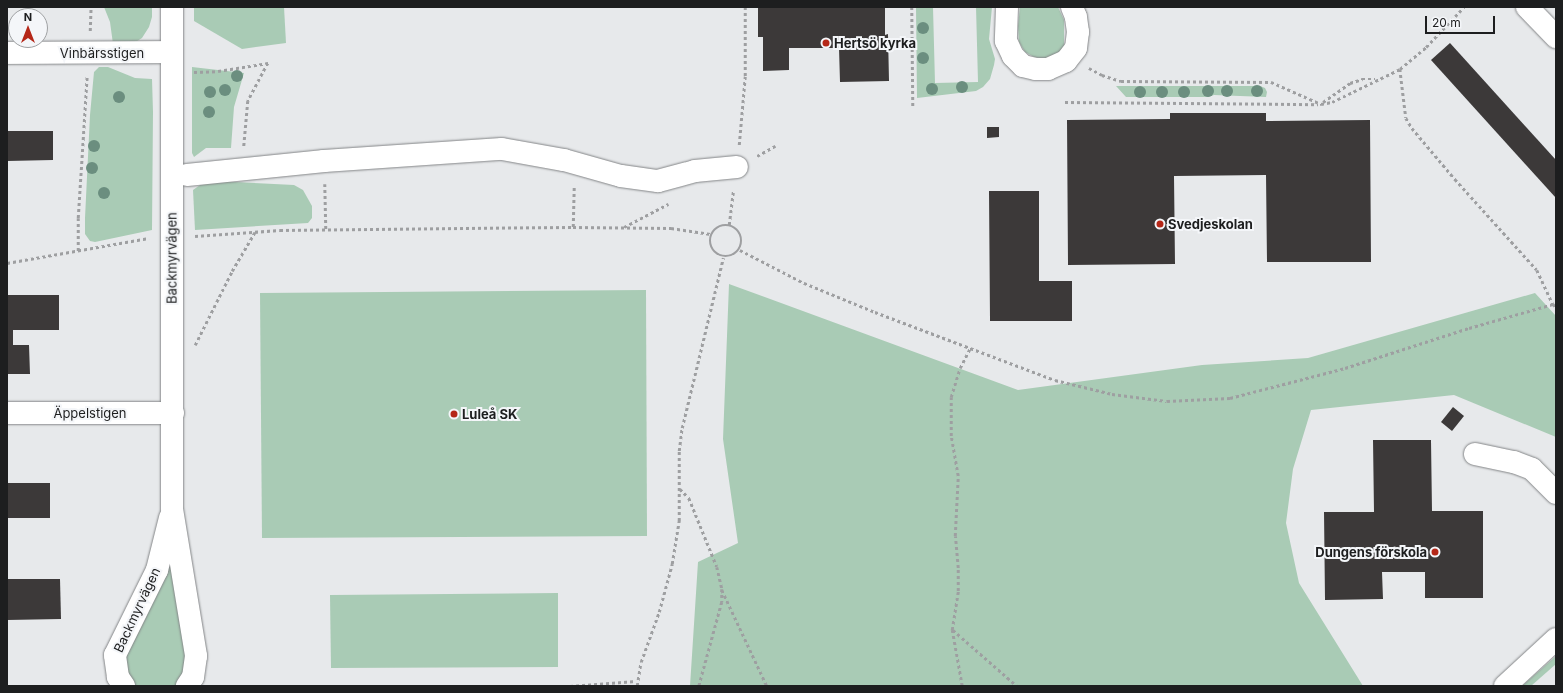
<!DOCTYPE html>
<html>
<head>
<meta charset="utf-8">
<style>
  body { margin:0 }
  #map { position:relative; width:1563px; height:693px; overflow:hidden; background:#e7e9eb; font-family:Inter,sans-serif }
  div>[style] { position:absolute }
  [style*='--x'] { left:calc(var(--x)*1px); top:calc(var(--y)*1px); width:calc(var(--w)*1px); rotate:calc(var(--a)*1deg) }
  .green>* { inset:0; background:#a9cbb5 }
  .building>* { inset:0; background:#3c3939 }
  .path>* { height:2.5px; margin-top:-1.25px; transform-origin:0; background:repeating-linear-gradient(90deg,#9e9fa1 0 3px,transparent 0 6px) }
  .path>.ring { margin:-1.25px; padding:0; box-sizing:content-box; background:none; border:2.5px solid #9e9fa1; border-radius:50% }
  .roads { filter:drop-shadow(0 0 1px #838587) drop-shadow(0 0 1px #838587) }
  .minor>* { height:22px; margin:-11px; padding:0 11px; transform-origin:11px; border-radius:11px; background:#fff }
  .trees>* { width:12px; height:12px; margin:-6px; border-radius:50%; background:#6b8e7f }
  .dots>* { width:11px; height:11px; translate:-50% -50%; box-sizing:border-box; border:2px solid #f4f6f9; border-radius:50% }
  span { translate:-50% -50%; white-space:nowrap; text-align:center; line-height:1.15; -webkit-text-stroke:4px #f4f6f9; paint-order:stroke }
  .poi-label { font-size:13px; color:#1d1e1f; font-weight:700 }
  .left { translate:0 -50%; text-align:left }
  .right { translate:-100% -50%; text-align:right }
  .street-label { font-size:13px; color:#1d1e1f }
  .frame { position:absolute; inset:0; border:8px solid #1d1e1f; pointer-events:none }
  .north { position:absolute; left:8px; top:8px; width:40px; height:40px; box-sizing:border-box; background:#f4f6f9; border:1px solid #9ea0a2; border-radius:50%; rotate:0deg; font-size:11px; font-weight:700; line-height:16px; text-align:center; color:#1d1e1f }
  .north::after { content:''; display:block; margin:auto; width:14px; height:18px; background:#b52718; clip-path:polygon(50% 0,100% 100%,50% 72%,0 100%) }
  .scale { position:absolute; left:1425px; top:16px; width:70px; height:18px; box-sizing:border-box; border:2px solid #1d1e1f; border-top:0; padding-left:5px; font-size:12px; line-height:14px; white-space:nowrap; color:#1d1e1f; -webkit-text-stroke:3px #f4f6f9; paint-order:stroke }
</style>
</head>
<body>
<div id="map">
  <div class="green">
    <i style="clip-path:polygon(104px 7px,152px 7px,152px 17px,149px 27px,142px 38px,134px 43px,113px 44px,110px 22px)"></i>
    <i style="clip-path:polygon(194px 7px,284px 7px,286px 43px,242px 49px,194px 21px)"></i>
    <i style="clip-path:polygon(916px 7px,933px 7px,935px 83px,978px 82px,976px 7px,992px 7px,989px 39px,995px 59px,994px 65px,990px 79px,983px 87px,976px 91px,917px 98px)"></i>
    <i style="clip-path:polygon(1020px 7px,1058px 7px,1064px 20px,1064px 47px,1056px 55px,1045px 59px,1034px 57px,1025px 52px,1019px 42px,1018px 26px)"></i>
    <i style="clip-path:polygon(99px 67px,108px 67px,135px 78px,152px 79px,153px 112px,152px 230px,95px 242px,90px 241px,85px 234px,85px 218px,90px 115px,94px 72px)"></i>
    <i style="clip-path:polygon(192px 67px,244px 73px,234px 107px,231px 148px,206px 148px,194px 157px,192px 153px)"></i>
    <i style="clip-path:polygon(1116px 86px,1260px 86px,1265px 88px,1267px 92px,1266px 97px,1214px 95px,1208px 97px,1126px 97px)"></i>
    <i style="clip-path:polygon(214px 181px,294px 185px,303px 190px,312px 206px,312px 218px,308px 223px,195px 230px,193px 190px,200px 185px)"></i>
    <i style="clip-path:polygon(729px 284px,1018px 390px,1202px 365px,1308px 358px,1535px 293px,1556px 316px,1556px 437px,1454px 395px,1311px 410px,1293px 469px,1286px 523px,1299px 583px,1363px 686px,690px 686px,698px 562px,738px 543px,723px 439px)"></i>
    <i style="clip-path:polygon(646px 290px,647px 536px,262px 538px,260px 293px)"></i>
    <i style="clip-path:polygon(172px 513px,192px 624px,187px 686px,122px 686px,115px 652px)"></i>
    <i style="clip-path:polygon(558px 593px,558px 667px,331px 668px,330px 595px)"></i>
    <i style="clip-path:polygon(1556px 656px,1556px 664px,1531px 686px,1522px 686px)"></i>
  </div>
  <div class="building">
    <i style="clip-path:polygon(758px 7px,885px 7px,885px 35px,888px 34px,889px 81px,840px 82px,839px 48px,789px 48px,789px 70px,763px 71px,763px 37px,758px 37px)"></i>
    <i style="clip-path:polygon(1450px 43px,1556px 160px,1556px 198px,1431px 60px)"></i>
    <i style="clip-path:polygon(1170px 113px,1266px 113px,1266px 121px,1370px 120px,1371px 262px,1267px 262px,1266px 175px,1174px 176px,1175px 264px,1068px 265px,1067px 120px,1170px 119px)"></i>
    <i style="clip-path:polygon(987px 127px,999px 127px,999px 137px,987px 138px)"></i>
    <i style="clip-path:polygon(7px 131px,53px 131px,53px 160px,7px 161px)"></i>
    <i style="clip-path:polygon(989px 191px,1039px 191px,1039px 281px,1072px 281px,1072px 321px,990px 321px)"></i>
    <i style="clip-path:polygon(7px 295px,59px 295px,59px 330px,13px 330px,13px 345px,29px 345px,30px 374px,7px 374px)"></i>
    <i style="clip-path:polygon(1453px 407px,1464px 416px,1452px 431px,1441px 422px)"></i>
    <i style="clip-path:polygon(1373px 440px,1431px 440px,1432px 511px,1483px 511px,1483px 598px,1425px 598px,1425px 572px,1382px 572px,1383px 599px,1325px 600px,1324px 512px,1374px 512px)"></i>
    <i style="clip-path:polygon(7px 483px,50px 483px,50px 518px,7px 518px)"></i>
    <i style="clip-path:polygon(7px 579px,60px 579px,61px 619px,7px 620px)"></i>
  </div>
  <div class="path">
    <i style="--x:912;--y:7;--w:99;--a:89.4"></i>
    <i style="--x:90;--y:31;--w:24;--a:-88"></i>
    <i style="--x:1089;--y:68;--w:15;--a:28"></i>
    <i style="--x:1102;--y:75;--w:20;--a:18"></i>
    <i style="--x:1121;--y:81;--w:150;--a:0.4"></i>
    <i style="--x:1271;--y:82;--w:55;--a:23.7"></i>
    <i style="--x:1321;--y:104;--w:11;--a:-10"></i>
    <i style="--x:1332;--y:102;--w:76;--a:-25.9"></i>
    <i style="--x:1400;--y:69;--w:34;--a:-40"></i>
    <i style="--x:1426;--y:47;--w:55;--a:-46.5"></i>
    <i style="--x:1400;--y:69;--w:49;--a:83"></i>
    <i style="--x:1406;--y:118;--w:12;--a:59"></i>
    <i style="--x:1412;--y:128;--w:67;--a:49.9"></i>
    <i style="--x:1455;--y:179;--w:122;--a:48"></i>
    <i style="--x:1537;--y:270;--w:38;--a:65"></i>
    <i style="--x:1553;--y:304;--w:4;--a:45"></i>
    <i style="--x:194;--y:72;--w:24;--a:-2"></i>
    <i style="--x:218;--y:71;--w:51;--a:-9.1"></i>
    <i style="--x:268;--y:63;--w:43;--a:117.8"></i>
    <i style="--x:248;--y:101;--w:45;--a:95.1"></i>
    <i style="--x:1065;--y:102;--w:253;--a:0.5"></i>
    <i style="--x:1323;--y:102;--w:33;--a:-35"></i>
    <i style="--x:1350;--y:83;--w:13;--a:-18"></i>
    <i style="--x:1362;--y:79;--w:13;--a:0"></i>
    <i style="--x:739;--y:145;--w:69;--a:-85"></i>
    <i style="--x:745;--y:76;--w:69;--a:-90"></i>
    <i style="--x:757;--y:156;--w:21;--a:-29"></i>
    <i style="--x:325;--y:184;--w:45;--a:88.7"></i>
    <i class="ring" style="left:710px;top:225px;width:29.5px;height:29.5px"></i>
    <i style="--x:729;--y:225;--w:35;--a:-83"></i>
    <i style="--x:573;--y:227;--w:40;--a:-88.6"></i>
    <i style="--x:624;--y:227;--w:50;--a:-27.6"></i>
    <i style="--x:195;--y:236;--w:85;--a:-4"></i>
    <i style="--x:280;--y:230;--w:293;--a:-0.6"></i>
    <i style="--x:573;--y:227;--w:98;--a:0.6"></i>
    <i style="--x:671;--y:228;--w:40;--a:8.5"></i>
    <i style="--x:740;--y:250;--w:72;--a:27.3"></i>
    <i style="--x:804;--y:283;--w:77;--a:22.2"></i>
    <i style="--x:875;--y:312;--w:192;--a:20.7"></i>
    <i style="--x:1055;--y:380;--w:59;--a:13.8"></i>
    <i style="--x:1112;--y:394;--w:55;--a:7.3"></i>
    <i style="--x:1167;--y:401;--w:63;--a:-2.7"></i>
    <i style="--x:1230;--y:398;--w:119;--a:-14.6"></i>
    <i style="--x:1345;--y:368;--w:130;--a:-17.9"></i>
    <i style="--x:1469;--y:328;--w:87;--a:-15.9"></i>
    <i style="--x:78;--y:251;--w:33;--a:-90"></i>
    <i style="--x:78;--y:218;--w:143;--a:-86.4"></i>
    <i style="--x:7;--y:263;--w:144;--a:-10"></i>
    <i style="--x:195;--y:345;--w:83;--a:-63.4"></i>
    <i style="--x:232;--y:271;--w:45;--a:-59.5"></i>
    <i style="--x:680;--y:489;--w:13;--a:45"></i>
    <i style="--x:689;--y:498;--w:74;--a:67.9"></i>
    <i style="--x:717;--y:567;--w:23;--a:77"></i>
    <i style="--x:722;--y:589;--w:13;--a:90"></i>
    <i style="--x:722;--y:602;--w:87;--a:105.3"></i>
    <i style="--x:722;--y:590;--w:106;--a:64.9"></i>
    <i style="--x:953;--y:630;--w:85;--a:41.2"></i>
    <i style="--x:570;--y:686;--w:66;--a:-4.3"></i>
    <i style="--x:637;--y:686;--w:24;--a:-81"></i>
    <i style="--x:641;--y:662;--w:53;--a:-70.2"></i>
    <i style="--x:659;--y:612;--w:50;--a:-74.8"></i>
    <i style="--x:672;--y:564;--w:44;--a:-80.8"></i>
    <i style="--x:679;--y:521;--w:70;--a:-90"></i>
    <i style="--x:679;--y:451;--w:23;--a:-83"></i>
    <i style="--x:682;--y:428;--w:175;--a:-76.4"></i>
    <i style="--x:962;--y:686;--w:57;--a:-100.1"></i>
    <i style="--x:952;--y:630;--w:39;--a:-81"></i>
    <i style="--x:958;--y:591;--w:23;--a:-90"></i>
    <i style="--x:958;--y:568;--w:32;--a:-95"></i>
    <i style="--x:955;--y:536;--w:60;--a:-87.1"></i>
    <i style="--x:958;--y:476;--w:41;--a:-99.9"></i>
    <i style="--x:951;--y:436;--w:39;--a:-90"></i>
    <i style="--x:951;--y:397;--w:30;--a:-73"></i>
    <i style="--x:960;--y:368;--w:22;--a:-63"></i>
  </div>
  <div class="roads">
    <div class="minor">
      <i style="--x:172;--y:7;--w:502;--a:90"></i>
      <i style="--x:172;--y:509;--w:149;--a:80.7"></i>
      <i style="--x:196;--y:656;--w:21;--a:98"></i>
      <i style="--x:193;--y:677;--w:11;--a:124"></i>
      <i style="--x:1007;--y:7;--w:34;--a:92"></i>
      <i style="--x:1006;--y:41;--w:17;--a:65"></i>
      <i style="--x:1013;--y:56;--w:14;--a:45"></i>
      <i style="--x:1023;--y:66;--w:13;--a:13"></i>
      <i style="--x:1036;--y:69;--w:12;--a:0"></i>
      <i style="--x:1048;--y:69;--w:20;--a:-24"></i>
      <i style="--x:1066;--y:61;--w:16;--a:-52"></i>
      <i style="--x:1076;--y:48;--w:16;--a:-83"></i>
      <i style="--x:1078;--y:32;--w:15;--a:-98"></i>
      <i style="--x:1076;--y:17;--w:11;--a:-112"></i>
      <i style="--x:1527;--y:7;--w:42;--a:46"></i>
      <i style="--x:7;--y:53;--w:165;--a:-0.3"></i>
      <i style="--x:187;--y:175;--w:138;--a:-5.8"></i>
      <i style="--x:324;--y:161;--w:178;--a:-3.9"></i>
      <i style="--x:502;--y:149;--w:63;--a:10.1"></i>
      <i style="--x:564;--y:160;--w:59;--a:15.7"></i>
      <i style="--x:621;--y:176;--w:37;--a:8"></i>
      <i style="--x:658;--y:181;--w:38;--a:-15"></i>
      <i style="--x:695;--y:171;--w:42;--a:-5.4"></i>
      <i style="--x:7;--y:413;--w:166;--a:0"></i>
      <i style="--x:1475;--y:454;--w:40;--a:12"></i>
      <i style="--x:1514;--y:462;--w:19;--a:21"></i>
      <i style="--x:1532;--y:469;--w:34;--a:45"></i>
      <i style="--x:124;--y:686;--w:11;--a:-124"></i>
      <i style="--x:118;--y:677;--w:22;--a:-98"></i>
      <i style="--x:115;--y:655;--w:95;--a:-63.7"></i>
      <i style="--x:157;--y:570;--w:54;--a:-76"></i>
      <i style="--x:1505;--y:686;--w:69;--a:-42.7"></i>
    </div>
  </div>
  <div class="trees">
    <i style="left:923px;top:28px"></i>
    <i style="left:923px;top:58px"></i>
    <i style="left:237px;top:76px"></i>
    <i style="left:962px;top:87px"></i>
    <i style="left:932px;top:89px"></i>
    <i style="left:225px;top:90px"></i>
    <i style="left:1208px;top:91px"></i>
    <i style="left:1227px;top:91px"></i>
    <i style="left:1257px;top:91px"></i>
    <i style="left:210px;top:92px"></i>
    <i style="left:1140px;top:92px"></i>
    <i style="left:1162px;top:92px"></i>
    <i style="left:1184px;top:92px"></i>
    <i style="left:119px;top:97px"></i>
    <i style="left:209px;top:112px"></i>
    <i style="left:94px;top:146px"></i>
    <i style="left:92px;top:168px"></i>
    <i style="left:104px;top:193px"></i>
  </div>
  <div class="dots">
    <i style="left:826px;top:43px;background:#b52718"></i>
    <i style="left:1160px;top:224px;background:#b52718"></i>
    <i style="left:454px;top:414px;background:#b52718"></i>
    <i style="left:1435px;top:552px;background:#b52718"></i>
  </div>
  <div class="poi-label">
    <span class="left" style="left:834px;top:43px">Hertsö kyrka</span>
    <span class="left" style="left:1168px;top:224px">Svedjeskolan</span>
    <span class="left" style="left:462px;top:414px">Luleå SK</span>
    <span class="right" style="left:1427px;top:552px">Dungens förskola</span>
  </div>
  <div class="street-label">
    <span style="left:102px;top:53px">Vinbärsstigen</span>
    <span style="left:172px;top:258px;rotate:-90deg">Backmyrvägen</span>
    <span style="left:90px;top:413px">Äppelstigen</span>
    <span style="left:137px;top:610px;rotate:-65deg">Backmyrvägen</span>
  </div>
  <div class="frame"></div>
  <div class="north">N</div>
  <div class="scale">20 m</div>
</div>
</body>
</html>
